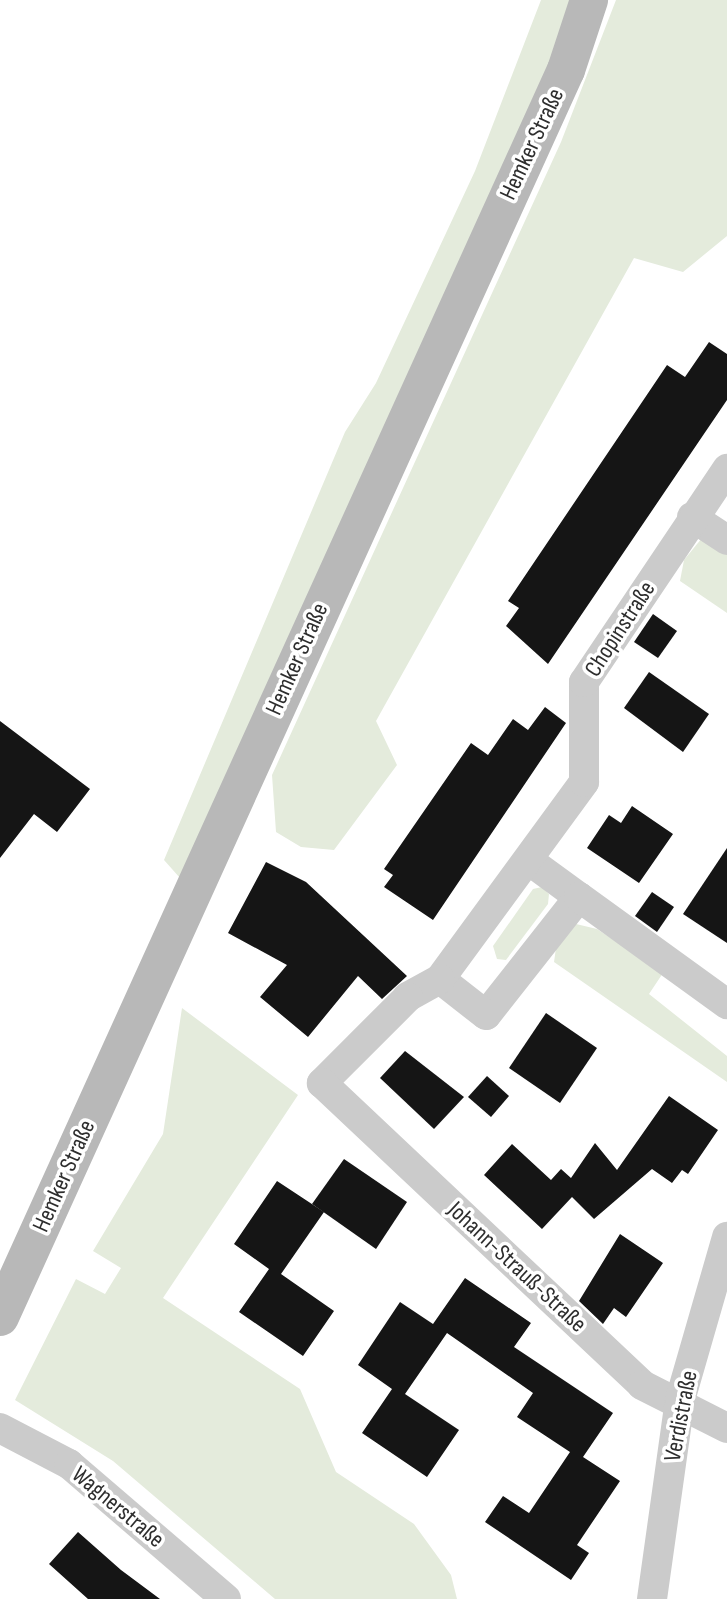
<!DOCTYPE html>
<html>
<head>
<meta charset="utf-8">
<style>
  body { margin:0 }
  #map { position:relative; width:727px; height:1599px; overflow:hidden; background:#fff; font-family:"Sofia Sans Condensed",sans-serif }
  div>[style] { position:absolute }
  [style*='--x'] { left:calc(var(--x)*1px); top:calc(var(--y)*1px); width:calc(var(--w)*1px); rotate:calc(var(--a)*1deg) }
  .green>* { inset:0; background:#e4ebdc }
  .building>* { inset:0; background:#151515 }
  .street>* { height:30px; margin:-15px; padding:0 15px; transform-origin:15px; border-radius:15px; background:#cbcbcb }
  .secondary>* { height:38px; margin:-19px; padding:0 19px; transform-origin:19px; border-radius:19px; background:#b8b8b8 }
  span { translate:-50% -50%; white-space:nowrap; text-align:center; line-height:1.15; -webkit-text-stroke:7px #fff; paint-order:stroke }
  .street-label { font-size:24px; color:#2e2e2e }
</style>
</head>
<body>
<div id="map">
  <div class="green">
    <i style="clip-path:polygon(541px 0,570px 0,551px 59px,180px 878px,164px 860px,345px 432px,376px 383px,475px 171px)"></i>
    <i style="clip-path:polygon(616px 0,727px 0,727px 236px,683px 272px,634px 258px,376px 721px,397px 765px,334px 850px,301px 847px,276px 832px,272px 775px,561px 142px)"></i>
    <i style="clip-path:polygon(702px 538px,727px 551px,727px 613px,680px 581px,684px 560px)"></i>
    <i style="clip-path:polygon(542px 887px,549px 894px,548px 904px,506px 960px,497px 959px,493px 946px,533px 889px)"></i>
    <i style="clip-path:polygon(576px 924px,597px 929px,663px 973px,649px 994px,727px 1056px,727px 1082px,554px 962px,556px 948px)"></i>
    <i style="clip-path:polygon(182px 1008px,298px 1095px,163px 1298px,300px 1389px,336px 1472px,414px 1524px,451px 1575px,457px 1599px,275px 1599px,113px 1461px,15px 1400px,76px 1279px,105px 1294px,121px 1268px,93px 1251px,163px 1134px)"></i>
  </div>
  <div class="building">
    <i style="clip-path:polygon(709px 342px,727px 354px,727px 400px,548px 664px,506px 626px,519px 608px,508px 601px,667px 365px,685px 377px)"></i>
    <i style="clip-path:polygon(653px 614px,677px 631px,658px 658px,634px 642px)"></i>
    <i style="clip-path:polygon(649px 672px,709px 714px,683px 752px,624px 708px)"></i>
    <i style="clip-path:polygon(545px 707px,566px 723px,433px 920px,384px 887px,393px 875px,384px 869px,471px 743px,488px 755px,513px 719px,528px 730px)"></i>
    <i style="clip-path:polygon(0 721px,90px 789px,57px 832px,34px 814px,0 858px)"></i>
    <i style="clip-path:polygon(632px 806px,673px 834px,639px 883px,587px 848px,609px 815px,621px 823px)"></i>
    <i style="clip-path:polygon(727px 848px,727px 943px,683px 914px)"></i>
    <i style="clip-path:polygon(266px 862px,306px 882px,407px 976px,382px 999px,358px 976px,308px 1037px,260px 997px,287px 965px,228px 933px)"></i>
    <i style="clip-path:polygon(652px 892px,674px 907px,657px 932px,635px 916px)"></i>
    <i style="clip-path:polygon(546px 1013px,597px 1048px,560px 1103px,509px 1068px)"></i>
    <i style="clip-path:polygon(405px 1051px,464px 1097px,434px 1129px,380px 1078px)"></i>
    <i style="clip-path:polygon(487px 1076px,509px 1096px,491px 1117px,468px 1097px)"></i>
    <i style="clip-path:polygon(669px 1096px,718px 1130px,688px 1174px,682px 1170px,672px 1183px,652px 1169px,594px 1219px,572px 1197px,542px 1229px,484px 1175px,512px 1144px,551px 1180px,561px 1169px,571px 1178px,595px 1143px,617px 1170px)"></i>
    <i style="clip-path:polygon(344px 1159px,407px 1202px,376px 1249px,312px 1204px)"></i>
    <i style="clip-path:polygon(277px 1181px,324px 1212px,281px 1274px,334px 1311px,303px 1356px,239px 1312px,269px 1269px,234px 1244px)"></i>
    <i style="clip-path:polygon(620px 1234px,663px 1263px,626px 1317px,614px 1308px,603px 1324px,579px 1301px)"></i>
    <i style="clip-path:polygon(465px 1278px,531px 1323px,514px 1347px,613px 1413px,583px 1457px,620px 1481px,577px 1545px,589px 1553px,571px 1580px,485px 1522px,503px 1496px,529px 1513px,570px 1452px,517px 1417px,533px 1393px,447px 1333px,405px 1394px,459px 1430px,427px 1477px,362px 1433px,392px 1389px,358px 1365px,400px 1302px,433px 1324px)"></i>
    <i style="clip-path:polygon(78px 1532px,121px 1570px,160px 1599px,88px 1599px,49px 1564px)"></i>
  </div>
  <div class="street">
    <i style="--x:692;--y:517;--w:42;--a:33.3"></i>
    <i style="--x:531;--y:862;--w:59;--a:36.1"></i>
    <i style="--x:579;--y:897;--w:150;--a:128.2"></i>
    <i style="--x:486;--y:1015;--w:58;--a:-142"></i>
    <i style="--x:440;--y:979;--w:244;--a:-53.8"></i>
    <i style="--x:584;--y:782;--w:100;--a:-90"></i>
    <i style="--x:584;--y:682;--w:257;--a:-56.1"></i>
    <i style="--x:579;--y:897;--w:183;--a:35.9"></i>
    <i style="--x:440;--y:979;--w:37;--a:151"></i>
    <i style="--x:408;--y:997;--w:122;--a:135"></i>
    <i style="--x:322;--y:1083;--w:440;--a:43.3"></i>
    <i style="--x:642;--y:1385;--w:95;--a:26.8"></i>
    <i style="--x:0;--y:1428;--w:78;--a:27.6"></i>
    <i style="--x:69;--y:1464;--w:207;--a:40.7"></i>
    <i style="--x:652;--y:1599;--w:201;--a:-82"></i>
    <i style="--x:680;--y:1400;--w:170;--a:-73.9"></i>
  </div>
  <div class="secondary">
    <i style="--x:0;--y:1317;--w:1369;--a:-65.59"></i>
    <i style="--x:566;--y:70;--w:74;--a:-71.8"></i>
  </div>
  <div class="street-label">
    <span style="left:532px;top:144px;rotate:-65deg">Hemker Straße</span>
    <span style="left:620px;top:629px;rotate:-57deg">Chopinstraße</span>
    <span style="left:297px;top:659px;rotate:-66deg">Hemker Straße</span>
    <span style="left:64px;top:1176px;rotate:-66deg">Hemker Straße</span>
    <span style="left:517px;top:1267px;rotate:43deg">Johann-Strauß-Straße</span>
    <span style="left:681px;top:1416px;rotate:-79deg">Verdistraße</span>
    <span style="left:118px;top:1507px;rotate:40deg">Wagnerstraße</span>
  </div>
</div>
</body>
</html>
